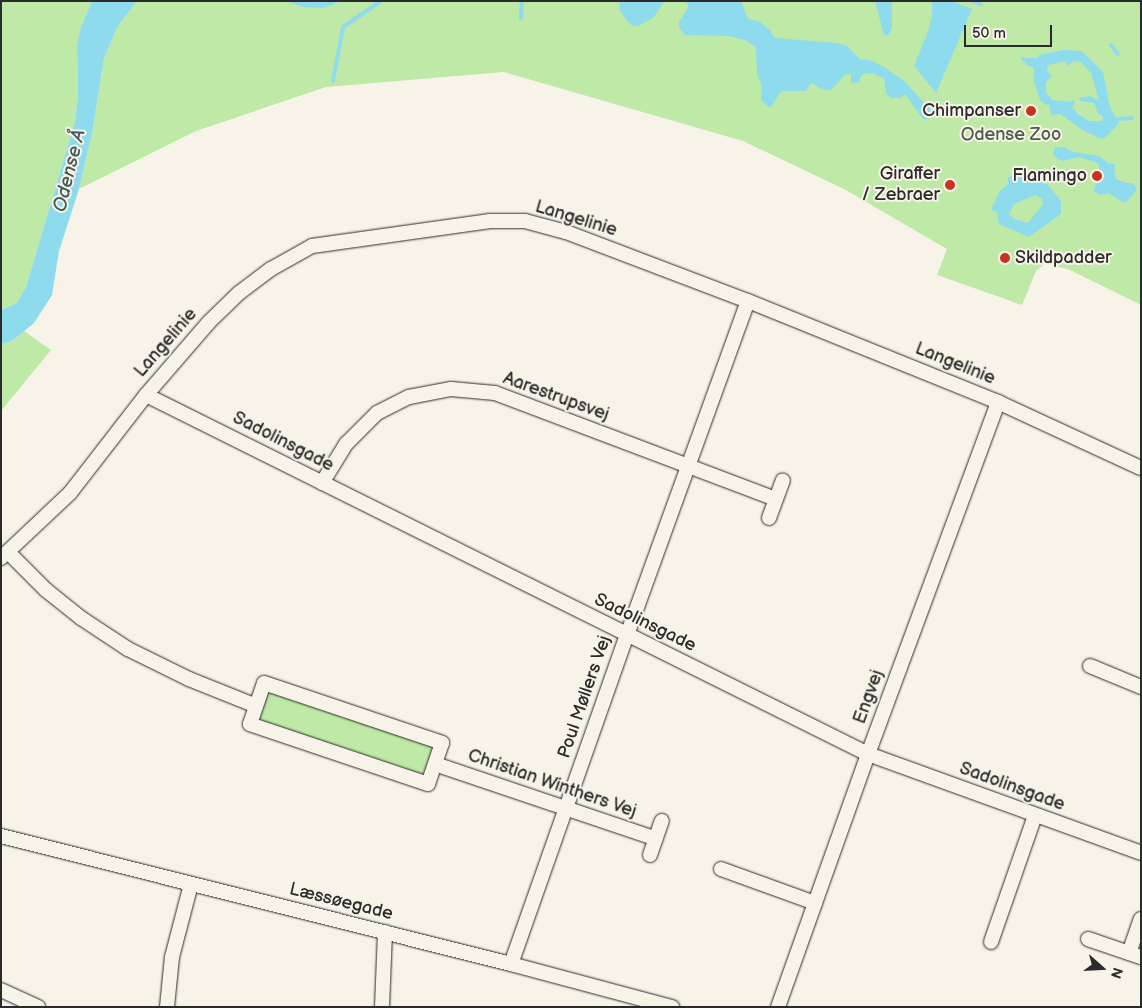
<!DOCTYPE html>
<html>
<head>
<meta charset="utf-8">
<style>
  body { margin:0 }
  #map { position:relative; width:1142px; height:1008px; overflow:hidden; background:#f7f3e8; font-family:"Balsamiq Sans",sans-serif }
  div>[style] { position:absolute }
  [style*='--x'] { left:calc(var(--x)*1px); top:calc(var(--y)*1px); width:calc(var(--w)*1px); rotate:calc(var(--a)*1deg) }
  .green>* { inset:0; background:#bee9a7 }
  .water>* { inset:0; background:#8ddbec }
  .stream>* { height:4px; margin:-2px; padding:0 2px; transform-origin:2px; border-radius:2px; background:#8ddbec }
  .roads { filter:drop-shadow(0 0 1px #2b2b2b) drop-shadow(0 0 1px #2b2b2b) }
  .minor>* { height:14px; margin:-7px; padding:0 7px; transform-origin:7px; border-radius:7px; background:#f7f3e8 }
  .dots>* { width:14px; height:14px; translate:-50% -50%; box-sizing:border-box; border:2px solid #f7f3e8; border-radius:50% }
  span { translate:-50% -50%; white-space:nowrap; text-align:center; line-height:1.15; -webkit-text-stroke:4px #f7f3e8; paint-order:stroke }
  .poi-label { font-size:18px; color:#2b2b2b }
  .right { translate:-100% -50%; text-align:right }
  .left { translate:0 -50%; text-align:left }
  .park-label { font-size:18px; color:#505a4a }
  .street-label { font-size:18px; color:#2b2b2b }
  .water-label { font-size:19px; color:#44575b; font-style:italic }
  .frame { position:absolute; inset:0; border:2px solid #2b2b2b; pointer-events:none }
  .north { position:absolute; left:1077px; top:943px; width:50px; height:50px; -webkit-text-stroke:4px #f7f3e8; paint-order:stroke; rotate:109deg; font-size:14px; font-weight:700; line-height:20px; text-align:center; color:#2b2b2b }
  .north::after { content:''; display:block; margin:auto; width:18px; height:22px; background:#2b2b2b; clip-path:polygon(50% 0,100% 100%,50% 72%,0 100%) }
  .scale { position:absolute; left:964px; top:25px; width:88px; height:22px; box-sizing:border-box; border:2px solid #2b2b2b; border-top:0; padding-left:6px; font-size:15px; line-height:18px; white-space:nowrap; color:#2b2b2b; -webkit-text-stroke:4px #f7f3e8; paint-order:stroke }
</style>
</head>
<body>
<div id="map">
  <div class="green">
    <i style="clip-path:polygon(1px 1px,92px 1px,81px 27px,77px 44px,78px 94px,75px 122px,26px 287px,17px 303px,1px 310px)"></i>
    <i style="clip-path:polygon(137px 1px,286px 1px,336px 4px,342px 1px,1141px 1px,1141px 305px,1070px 270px,1045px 263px,1036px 271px,1022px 305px,937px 275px,947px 249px,844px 189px,743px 141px,504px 72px,326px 87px,196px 131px,79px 189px,92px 134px,104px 58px,118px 26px)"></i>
    <i style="clip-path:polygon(24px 331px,51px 350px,1px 411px,1px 344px,12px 341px)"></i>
    <i style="clip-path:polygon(274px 693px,430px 745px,433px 749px,427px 769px,424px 773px,419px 775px,261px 721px,259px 717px,266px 698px,268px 694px)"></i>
  </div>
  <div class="water">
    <i style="clip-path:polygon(92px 1px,137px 1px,118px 26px,104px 58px,92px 134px,79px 189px,59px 251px,52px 295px,34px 323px,12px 341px,1px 344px,1px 310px,17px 303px,26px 287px,75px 122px,78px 94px,77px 44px,81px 27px)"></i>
    <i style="clip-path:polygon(286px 1px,342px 1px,323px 8px,303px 7px)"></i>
    <i style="clip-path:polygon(620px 1px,665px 1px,653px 18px,638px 26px,631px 25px,619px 10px)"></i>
    <i style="clip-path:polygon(685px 1px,741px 1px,748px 19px,760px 22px,770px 30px,774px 38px,837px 43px,847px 46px,860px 59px,870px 60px,884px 67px,904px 81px,931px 110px,928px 119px,923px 119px,905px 94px,900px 98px,891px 98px,886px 93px,884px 78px,872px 73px,862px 74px,859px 82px,851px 83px,851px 74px,846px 74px,831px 90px,822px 89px,811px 83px,806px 91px,781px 91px,772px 106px,768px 107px,761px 100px,762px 86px,757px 74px,756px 47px,745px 40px,728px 36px,685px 35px,679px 28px,679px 22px,689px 6px)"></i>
    <i style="clip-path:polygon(875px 1px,892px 1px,892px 27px,889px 35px,884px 35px)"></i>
    <i style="clip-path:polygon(932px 1px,951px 1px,972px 9px,936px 93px,914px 66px,929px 29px,932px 15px)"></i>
    <i style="clip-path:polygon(evenodd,1064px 50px,1082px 51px,1103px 72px,1110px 107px,1119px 123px,1105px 138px,1102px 139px,1084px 131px,1060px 114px,1051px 115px,1049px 104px,1046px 105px,1040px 100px,1034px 81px,1034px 68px,1025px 64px,1026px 58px,1037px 58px,1039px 55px,1064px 50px,1066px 61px,1067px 66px,1074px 61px,1081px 62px,1091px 73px,1099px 101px,1090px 96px,1079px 98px,1080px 101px,1094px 103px,1098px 113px,1103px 117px,1102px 121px,1090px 121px,1079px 115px,1072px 107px,1075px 103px,1073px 100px,1070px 102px,1052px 100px,1046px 92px,1046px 82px,1052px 76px,1047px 71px,1048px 65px,1066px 61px)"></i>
    <i style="clip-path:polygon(1055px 147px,1064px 147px,1073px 152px,1099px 156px,1108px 163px,1115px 164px,1114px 171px,1116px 179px,1126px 183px,1133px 183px,1137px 190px,1125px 203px,1108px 193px,1101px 195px,1093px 191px,1100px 176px,1098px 163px,1079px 157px,1063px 161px,1057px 159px,1053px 154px)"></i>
    <i style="clip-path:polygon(evenodd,1012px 176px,1037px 179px,1048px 185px,1061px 201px,1061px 214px,1029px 237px,999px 224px,997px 212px,991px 210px,999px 192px,1008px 184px,1008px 177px,1012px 176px,1035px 195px,1042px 199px,1043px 204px,1028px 223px,1014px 219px,1009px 214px,1014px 204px,1035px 195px)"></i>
  </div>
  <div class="stream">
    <i style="--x:972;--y:1;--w:9;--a:21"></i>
    <i style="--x:521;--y:18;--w:17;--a:-87"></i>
    <i style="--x:1111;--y:45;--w:11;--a:52"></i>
    <i style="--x:1023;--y:59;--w:2;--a:27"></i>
    <i style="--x:333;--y:81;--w:55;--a:-79.5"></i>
    <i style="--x:343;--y:27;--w:46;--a:-34.4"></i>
    <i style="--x:1118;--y:119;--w:14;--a:-4"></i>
  </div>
  <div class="roads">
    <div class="minor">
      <i style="--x:146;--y:395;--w:806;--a:26.44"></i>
      <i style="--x:868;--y:754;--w:290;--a:19.9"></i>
      <i style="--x:322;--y:483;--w:46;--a:-58.4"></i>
      <i style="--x:346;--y:444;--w:44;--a:-45"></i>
      <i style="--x:377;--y:413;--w:36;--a:-27"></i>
      <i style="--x:409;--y:397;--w:43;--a:-10.8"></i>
      <i style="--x:451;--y:389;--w:44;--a:5.2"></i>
      <i style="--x:495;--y:393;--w:300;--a:20.7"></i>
      <i style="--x:769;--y:518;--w:40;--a:-69.8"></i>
      <i style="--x:8;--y:552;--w:54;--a:45"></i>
      <i style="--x:46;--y:590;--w:45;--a:38.7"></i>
      <i style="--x:81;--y:618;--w:56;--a:33.4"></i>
      <i style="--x:128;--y:649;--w:68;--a:26.2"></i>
      <i style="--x:189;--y:679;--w:72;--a:21.9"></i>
      <i style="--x:1;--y:558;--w:95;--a:-43.3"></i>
      <i style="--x:70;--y:493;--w:124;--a:-52.2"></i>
      <i style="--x:146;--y:395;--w:96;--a:-49.2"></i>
      <i style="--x:209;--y:322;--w:42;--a:-44"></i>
      <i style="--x:239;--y:293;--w:40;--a:-37"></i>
      <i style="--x:271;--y:269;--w:47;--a:-29.3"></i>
      <i style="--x:312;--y:246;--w:180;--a:-8"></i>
      <i style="--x:490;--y:221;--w:35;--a:0"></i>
      <i style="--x:525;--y:221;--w:42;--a:15"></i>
      <i style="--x:566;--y:232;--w:195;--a:20.8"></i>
      <i style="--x:748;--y:301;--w:270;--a:22"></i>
      <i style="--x:998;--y:402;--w:157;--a:24.8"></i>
      <i style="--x:1090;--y:666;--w:55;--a:22.4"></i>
      <i style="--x:264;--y:683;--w:188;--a:18.6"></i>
      <i style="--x:442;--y:743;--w:43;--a:108.9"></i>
      <i style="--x:428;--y:784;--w:188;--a:-161.4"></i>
      <i style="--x:250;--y:724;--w:43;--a:-71.1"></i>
      <i style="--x:435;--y:764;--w:233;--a:18.7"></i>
      <i style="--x:1;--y:836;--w:526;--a:14.09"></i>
      <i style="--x:511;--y:964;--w:167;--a:15"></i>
      <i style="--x:650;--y:855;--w:36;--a:-71"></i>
      <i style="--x:721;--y:869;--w:100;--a:19.9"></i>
      <i style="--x:1088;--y:939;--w:56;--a:18.8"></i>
      <i style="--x:991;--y:942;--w:133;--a:-70.8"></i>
      <i style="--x:1129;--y:953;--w:36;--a:-71"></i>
      <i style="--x:511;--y:964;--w:349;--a:-70.6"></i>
      <i style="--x:627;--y:635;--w:355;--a:-70.1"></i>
      <i style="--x:1;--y:990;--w:41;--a:24.7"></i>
      <i style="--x:167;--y:1007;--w:50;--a:-84.3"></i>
      <i style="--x:172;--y:957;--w:75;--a:-75.4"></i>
      <i style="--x:382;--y:1007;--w:75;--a:-87.7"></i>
      <i style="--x:778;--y:1007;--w:269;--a:-70.4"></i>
      <i style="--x:868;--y:754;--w:375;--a:-69.7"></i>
    </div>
  </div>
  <div class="dots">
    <i style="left:1031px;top:111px;background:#c8321e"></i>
    <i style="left:1097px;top:176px;background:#c8321e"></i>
    <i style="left:950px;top:185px;background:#c8321e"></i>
    <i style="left:1005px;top:258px;background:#c8321e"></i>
  </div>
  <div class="poi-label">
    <span class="right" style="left:1021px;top:111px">Chimpanser</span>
    <span class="right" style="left:940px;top:185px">Giraffer<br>/ Zebraer</span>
    <span class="right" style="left:1087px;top:176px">Flamingo</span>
    <span class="left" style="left:1015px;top:258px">Skildpadder</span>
  </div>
  <div class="park-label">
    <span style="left:1011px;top:135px">Odense Zoo</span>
  </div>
  <div class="street-label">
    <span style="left:576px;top:219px;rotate:17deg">Langelinie</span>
    <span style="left:166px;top:343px;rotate:-49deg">Langelinie</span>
    <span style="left:955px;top:364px;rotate:22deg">Langelinie</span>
    <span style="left:556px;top:397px;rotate:20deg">Aarestrupsvej</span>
    <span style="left:283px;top:442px;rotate:27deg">Sadolinsgade</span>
    <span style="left:645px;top:623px;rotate:26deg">Sadolinsgade</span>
    <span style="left:585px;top:697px;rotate:-71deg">Poul Møllers Vej</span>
    <span style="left:869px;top:697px;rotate:-70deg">Engvej</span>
    <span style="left:552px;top:784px;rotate:19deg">Christian Winthers Vej</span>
    <span style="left:1012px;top:787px;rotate:20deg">Sadolinsgade</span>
    <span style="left:341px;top:902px;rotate:14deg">Læssøegade</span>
  </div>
  <div class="water-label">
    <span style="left:70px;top:171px;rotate:-76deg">Odense Å</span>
  </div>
  <div class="frame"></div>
  <div class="north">N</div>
  <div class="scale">50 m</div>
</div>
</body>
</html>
